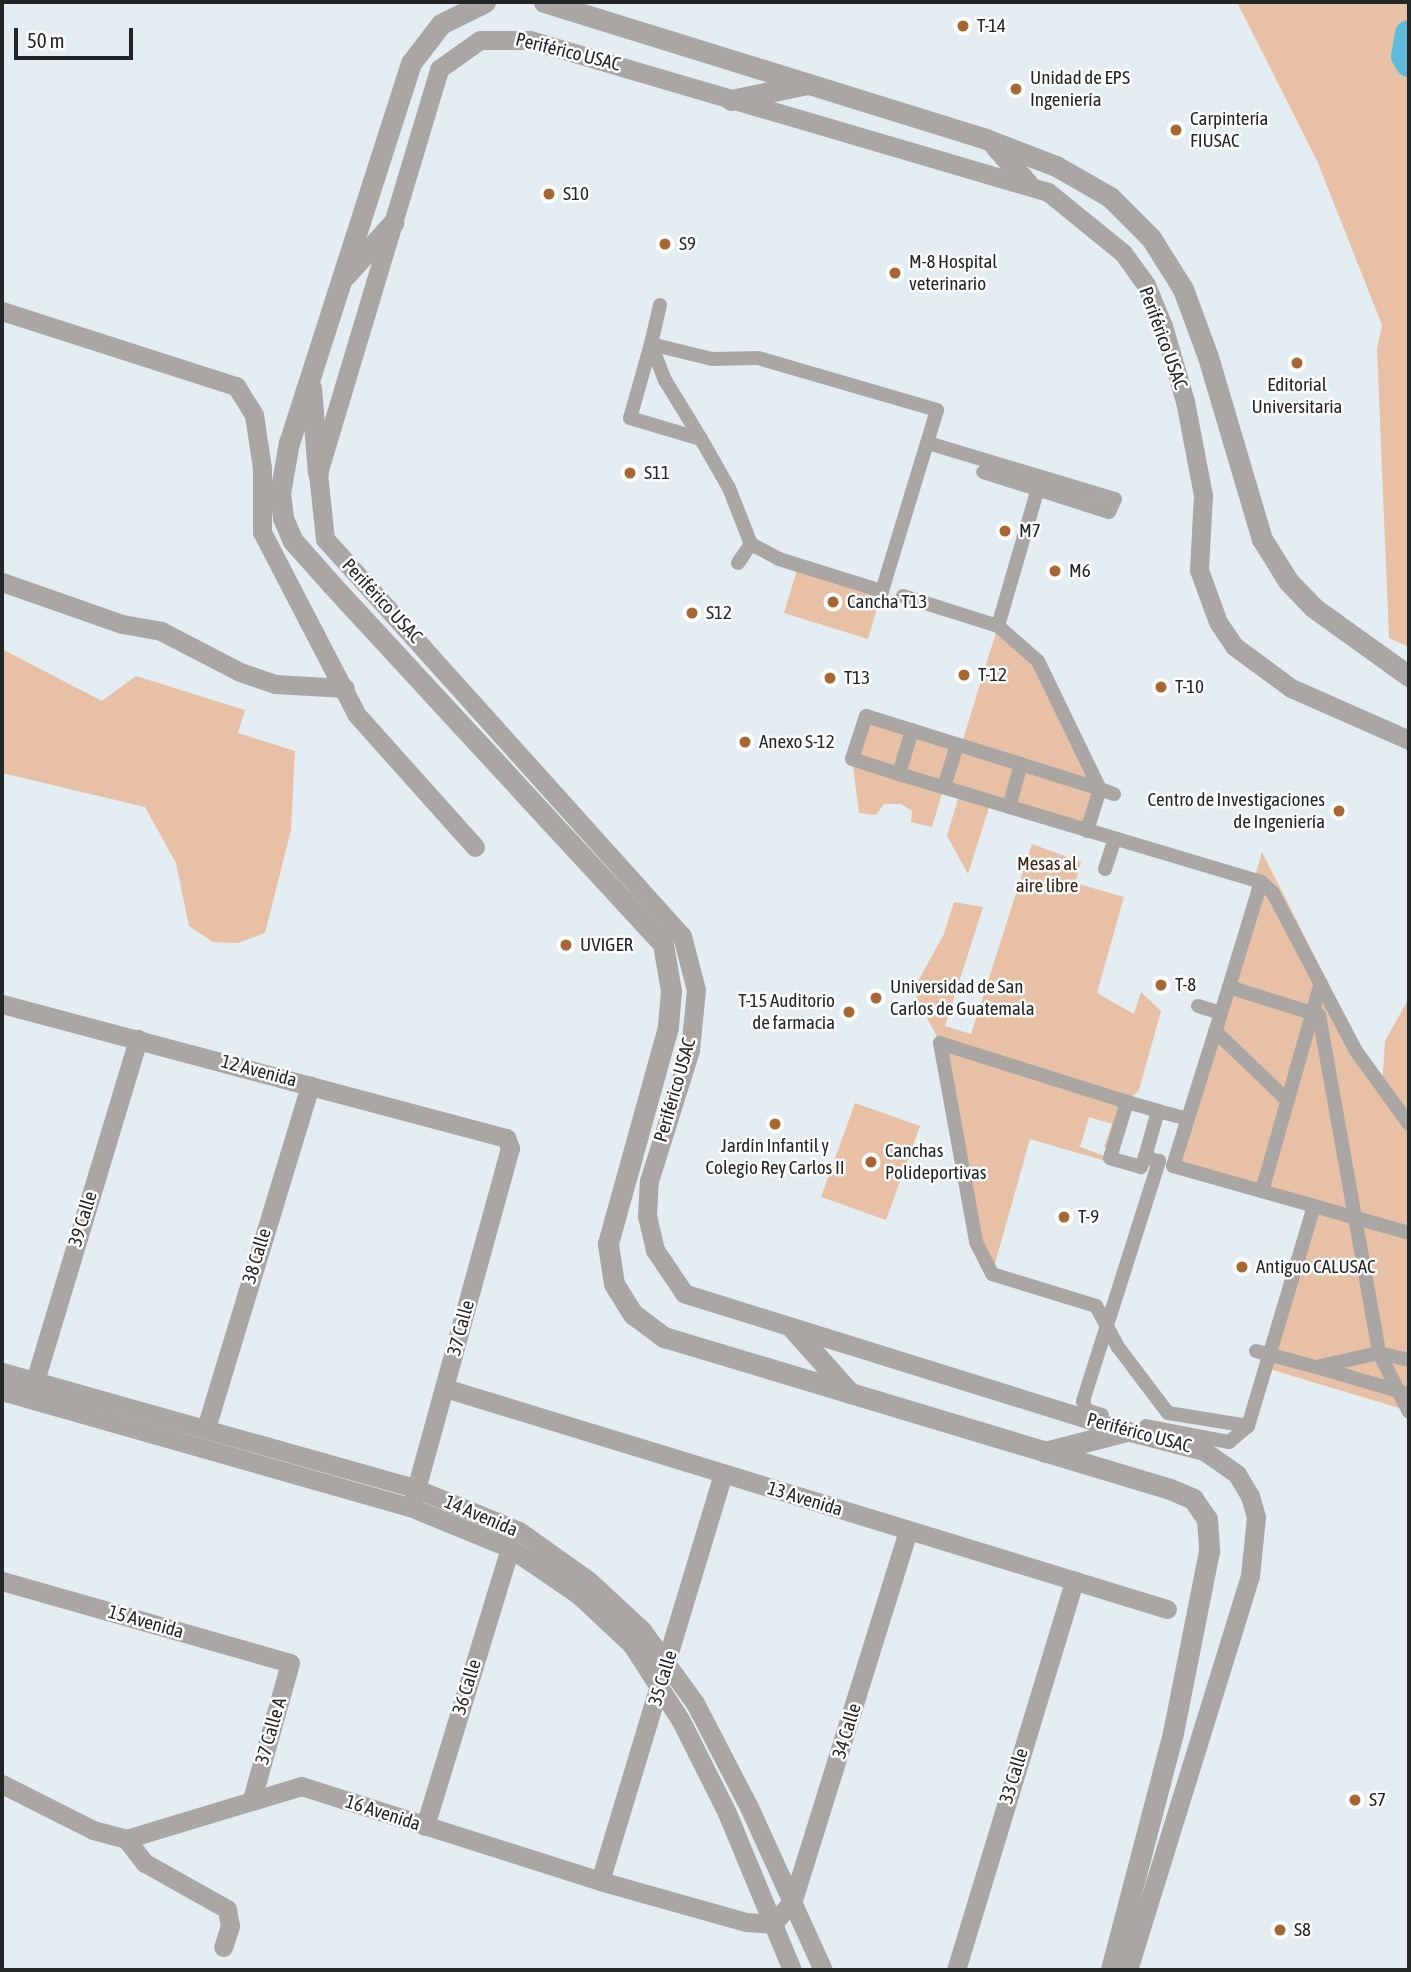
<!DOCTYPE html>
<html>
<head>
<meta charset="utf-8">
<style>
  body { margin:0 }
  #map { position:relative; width:1411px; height:1972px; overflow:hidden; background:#e3edf2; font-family:"Asap Condensed",sans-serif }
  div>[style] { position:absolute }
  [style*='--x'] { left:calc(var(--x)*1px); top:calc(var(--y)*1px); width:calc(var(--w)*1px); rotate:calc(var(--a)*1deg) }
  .green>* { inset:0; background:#e8c0a5 }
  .river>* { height:28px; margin:-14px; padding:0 14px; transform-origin:14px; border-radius:14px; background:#60badc }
  .pedestrian>* { height:14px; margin:-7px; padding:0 7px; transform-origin:7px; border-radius:7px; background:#aaa6a4 }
  .minor>* { height:19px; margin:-9.5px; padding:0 9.5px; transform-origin:9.5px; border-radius:9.5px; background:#aaa6a4 }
  .tertiary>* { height:21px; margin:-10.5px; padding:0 10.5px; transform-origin:10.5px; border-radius:10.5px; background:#aaa6a4 }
  .dots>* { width:19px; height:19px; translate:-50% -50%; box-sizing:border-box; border:4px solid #fff; border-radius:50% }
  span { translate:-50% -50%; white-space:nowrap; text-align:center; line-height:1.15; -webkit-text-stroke:5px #fff; paint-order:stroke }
  .poi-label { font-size:19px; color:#222627 }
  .left { translate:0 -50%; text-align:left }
  .right { translate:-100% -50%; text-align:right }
  .street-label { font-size:19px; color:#222627 }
  .park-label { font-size:19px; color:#3d230f }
  .frame { position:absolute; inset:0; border:4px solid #222627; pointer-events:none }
  .scale { position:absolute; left:14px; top:28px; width:119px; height:32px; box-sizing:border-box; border:4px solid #222627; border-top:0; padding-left:9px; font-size:21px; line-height:24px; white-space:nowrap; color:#222627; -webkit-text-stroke:5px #fff; paint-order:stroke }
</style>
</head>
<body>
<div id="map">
  <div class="green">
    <i style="clip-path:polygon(1237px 2px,1409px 2px,1409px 647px,1389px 638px,1377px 349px,1382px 325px,1318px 163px)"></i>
    <i style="clip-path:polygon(798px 566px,882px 591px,868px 639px,784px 613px)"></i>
    <i style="clip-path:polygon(998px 626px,1038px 661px,1100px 789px,1087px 831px,991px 801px,968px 874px,947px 836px,960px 792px,944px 787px,932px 827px,911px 822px,912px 811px,901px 804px,884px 804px,876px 815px,859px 813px,852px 759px,866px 716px,961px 746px)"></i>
    <i style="clip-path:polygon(2px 649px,102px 701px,136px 676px,245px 710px,238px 733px,295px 751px,291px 830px,265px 933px,238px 943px,213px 942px,189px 926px,176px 863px,145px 807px,2px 773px)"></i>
    <i style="clip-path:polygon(1032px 844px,1081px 862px,1075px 883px,1124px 897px,1097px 993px,1134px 1014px,1141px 992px,1161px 1011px,1139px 1090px,1127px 1102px,1113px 1150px,1104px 1147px,1112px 1124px,1089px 1117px,1080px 1147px,1110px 1158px,1109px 1162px,1030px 1139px,992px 1274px,976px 1242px,940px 1043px,913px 990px,944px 934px,954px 902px,983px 907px,945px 1026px,971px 1034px)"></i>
    <i style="clip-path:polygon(1262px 852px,1382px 1089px,1385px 1041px,1409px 998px,1409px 1411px,1266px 1368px,1307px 1204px,1173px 1166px)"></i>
    <i style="clip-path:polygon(855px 1103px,920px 1126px,886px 1220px,821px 1197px)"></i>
  </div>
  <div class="river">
    <i style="--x:1409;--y:34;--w:22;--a:100"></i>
    <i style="--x:1405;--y:56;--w:8;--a:60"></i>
  </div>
  <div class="pedestrian">
    <i style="--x:660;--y:305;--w:40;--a:103"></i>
    <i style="--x:651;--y:344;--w:39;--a:69"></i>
    <i style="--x:665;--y:380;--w:69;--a:58.6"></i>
    <i style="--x:701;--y:439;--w:56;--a:60.3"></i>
    <i style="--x:729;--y:488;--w:60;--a:68.6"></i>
    <i style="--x:751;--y:544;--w:32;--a:28"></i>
    <i style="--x:779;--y:559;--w:108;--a:17.3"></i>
    <i style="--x:882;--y:591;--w:189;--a:-73.1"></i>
    <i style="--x:937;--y:410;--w:186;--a:-163.8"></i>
    <i style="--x:758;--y:358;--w:46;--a:178.8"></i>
    <i style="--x:712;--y:359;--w:63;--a:-166.2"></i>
    <i style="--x:651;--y:344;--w:77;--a:105.8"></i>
    <i style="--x:630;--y:418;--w:74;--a:16.5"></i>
    <i style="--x:928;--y:443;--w:195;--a:16.7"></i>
    <i style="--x:1115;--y:499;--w:14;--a:115"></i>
    <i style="--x:1109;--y:512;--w:132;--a:-162.4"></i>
    <i style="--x:738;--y:563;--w:23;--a:-56"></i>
    <i style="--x:903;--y:596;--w:100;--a:17.5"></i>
    <i style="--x:998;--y:626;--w:53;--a:41.2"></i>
    <i style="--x:1038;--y:661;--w:142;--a:64.2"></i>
    <i style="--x:1100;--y:789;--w:15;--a:20"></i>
    <i style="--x:998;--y:626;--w:144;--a:-73.8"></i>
    <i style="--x:912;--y:730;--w:46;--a:106.5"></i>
    <i style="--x:899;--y:774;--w:378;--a:16.6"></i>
    <i style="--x:1261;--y:882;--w:16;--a:43"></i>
    <i style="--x:1273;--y:893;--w:178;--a:62.3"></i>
    <i style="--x:1356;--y:1051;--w:90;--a:54"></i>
    <i style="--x:899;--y:774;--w:49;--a:-162.3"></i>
    <i style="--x:852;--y:759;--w:45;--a:-72"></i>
    <i style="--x:866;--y:716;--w:245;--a:17.3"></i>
    <i style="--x:1100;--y:789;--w:44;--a:107.2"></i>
    <i style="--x:944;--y:787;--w:44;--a:-72.8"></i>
    <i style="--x:1009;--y:807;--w:45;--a:-74.4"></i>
    <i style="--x:1105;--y:869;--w:32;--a:-72"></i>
    <i style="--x:1229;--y:987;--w:93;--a:17.5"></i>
    <i style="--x:1198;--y:1006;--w:24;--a:17"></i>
    <i style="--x:1221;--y:1013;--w:137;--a:-73"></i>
    <i style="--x:1221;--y:1013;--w:160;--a:107.4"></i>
    <i style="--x:1173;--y:1166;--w:147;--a:15.8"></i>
    <i style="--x:1319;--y:1015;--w:343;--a:79.9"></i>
    <i style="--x:1379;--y:1353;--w:66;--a:63"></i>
    <i style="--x:1215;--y:1031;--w:100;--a:43.8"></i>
    <i style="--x:1127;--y:1102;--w:196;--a:-162.5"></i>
    <i style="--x:940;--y:1043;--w:202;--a:79.7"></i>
    <i style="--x:976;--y:1242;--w:36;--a:63"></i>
    <i style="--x:992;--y:1274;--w:109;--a:17.1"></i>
    <i style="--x:1096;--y:1306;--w:47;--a:61.8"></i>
    <i style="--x:1118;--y:1347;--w:83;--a:52.9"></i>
    <i style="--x:1168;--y:1413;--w:81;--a:9.2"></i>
    <i style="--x:1248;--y:1426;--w:230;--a:-73.3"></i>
    <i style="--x:1314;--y:1206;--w:99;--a:15.9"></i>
    <i style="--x:1145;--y:1157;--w:11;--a:112"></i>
    <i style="--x:1141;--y:1167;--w:32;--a:-164"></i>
    <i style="--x:1110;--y:1158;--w:59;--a:-73.1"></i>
    <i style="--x:1127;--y:1102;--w:32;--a:16"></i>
    <i style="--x:1152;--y:1159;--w:7;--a:-164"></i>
    <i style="--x:1145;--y:1157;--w:48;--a:-74.2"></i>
    <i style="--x:1158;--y:1111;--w:31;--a:15"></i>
    <i style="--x:1262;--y:1191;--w:216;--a:-74.2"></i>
    <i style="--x:1256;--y:1351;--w:62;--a:14.9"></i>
    <i style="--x:1316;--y:1367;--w:65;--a:-12.5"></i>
    <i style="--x:1379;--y:1353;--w:31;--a:13"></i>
    <i style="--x:1320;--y:1368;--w:89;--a:16.4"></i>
    <i style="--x:1102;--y:1415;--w:17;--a:-163"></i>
    <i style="--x:1086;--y:1410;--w:9;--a:-108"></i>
    <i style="--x:1083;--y:1401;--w:252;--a:-72.4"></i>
    <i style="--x:1146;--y:1426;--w:85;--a:10.9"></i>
    <i style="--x:1229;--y:1442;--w:25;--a:-40"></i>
  </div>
  <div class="minor">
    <i style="--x:2;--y:311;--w:246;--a:17.8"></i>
    <i style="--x:236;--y:386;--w:34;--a:58"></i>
    <i style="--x:254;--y:415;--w:54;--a:81.4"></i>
    <i style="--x:262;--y:468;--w:64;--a:90"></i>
    <i style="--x:262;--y:532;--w:206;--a:62.6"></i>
    <i style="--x:357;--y:715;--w:177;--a:48.2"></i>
    <i style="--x:2;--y:582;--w:127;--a:19.3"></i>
    <i style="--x:122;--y:624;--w:40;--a:10"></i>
    <i style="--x:161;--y:631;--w:89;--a:27.4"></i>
    <i style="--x:240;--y:672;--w:37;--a:19"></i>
    <i style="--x:275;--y:684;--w:70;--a:3.3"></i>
    <i style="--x:2;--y:1004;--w:522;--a:14.89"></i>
    <i style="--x:506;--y:1138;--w:11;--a:68"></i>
    <i style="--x:510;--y:1148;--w:365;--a:105.4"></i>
    <i style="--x:2;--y:1372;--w:431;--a:15.7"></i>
    <i style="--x:417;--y:1489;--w:110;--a:22.4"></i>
    <i style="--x:519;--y:1531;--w:85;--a:35.4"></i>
    <i style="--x:588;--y:1580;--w:74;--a:42.8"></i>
    <i style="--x:642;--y:1630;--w:90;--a:54"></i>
    <i style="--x:695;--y:1703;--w:117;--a:62.6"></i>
    <i style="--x:749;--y:1807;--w:179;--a:65.6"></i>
    <i style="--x:445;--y:1388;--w:755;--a:17.02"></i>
    <i style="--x:2;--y:1391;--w:424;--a:15.9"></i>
    <i style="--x:410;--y:1507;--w:108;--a:22.3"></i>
    <i style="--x:510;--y:1548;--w:85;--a:34.4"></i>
    <i style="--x:580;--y:1596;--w:71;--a:43.3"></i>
    <i style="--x:632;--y:1645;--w:90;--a:57.2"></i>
    <i style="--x:681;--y:1721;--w:103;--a:63.4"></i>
    <i style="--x:727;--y:1813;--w:170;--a:67.5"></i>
    <i style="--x:31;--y:1394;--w:371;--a:-73.2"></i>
    <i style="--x:206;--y:1428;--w:358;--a:-73.1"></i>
    <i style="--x:2;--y:1581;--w:299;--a:15.9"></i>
    <i style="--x:290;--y:1663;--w:141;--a:105.6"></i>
    <i style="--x:2;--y:1784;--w:102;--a:26.8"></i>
    <i style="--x:93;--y:1830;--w:34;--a:15"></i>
    <i style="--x:126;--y:1839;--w:183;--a:-16.8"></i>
    <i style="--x:301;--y:1786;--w:314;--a:17.6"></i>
    <i style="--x:600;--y:1881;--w:152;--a:15.7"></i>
    <i style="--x:746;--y:1922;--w:27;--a:4"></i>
    <i style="--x:773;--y:1924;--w:31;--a:-50"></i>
    <i style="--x:793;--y:1900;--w:387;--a:-72.7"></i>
    <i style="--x:425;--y:1826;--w:291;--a:-73"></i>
    <i style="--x:126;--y:1839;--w:31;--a:52"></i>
    <i style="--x:145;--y:1863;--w:94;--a:29.3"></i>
    <i style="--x:227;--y:1909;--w:17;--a:80"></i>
    <i style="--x:230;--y:1926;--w:22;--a:108"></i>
    <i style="--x:600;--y:1881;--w:425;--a:-73.2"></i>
    <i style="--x:956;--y:1970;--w:407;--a:-73.1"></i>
    <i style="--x:1128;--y:1970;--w:412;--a:-72.8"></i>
    <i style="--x:1250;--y:1576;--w:59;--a:-84.2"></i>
    <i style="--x:1256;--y:1517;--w:22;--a:-106"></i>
    <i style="--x:1250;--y:1496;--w:26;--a:-121"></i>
    <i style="--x:1237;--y:1474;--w:40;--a:-145.1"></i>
    <i style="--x:1204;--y:1451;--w:81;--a:-165.6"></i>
    <i style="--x:1126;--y:1431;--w:463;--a:-162.7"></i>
    <i style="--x:684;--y:1293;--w:52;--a:-124"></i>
    <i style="--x:655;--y:1250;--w:35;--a:-103"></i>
    <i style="--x:647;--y:1216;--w:35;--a:-87"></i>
    <i style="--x:649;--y:1181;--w:137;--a:-72.6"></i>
    <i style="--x:690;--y:1050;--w:60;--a:-84.3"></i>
    <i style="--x:696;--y:990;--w:56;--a:-104.5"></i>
    <i style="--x:682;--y:936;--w:534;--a:-131.96"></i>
    <i style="--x:325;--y:539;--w:66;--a:-96.1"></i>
    <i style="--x:318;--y:473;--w:422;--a:-73.3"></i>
    <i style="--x:439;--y:69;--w:50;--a:-35.3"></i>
    <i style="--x:480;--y:40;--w:50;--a:0"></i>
    <i style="--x:530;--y:40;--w:540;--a:16.35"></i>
    <i style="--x:1048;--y:192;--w:97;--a:39.1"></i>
    <i style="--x:1123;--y:253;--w:39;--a:54"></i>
    <i style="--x:1146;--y:285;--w:44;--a:67.5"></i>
    <i style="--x:1163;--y:326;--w:78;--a:73.7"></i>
    <i style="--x:1185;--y:401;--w:96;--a:79.2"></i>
    <i style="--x:1203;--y:495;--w:75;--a:93.1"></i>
    <i style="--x:1199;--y:570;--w:55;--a:69.9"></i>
    <i style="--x:1218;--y:622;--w:29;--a:56"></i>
    <i style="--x:1234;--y:646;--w:71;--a:36.4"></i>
    <i style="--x:1291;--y:688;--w:129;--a:23.8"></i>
  </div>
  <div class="tertiary">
    <i style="--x:485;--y:2;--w:49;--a:153.4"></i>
    <i style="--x:441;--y:24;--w:49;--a:127.6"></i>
    <i style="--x:411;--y:63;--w:398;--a:107.8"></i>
    <i style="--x:289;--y:442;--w:52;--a:100"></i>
    <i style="--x:280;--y:493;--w:25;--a:83"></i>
    <i style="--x:283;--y:518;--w:25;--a:67"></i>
    <i style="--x:293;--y:541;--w:59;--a:48.4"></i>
    <i style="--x:332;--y:585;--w:488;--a:47.3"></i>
    <i style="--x:663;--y:944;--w:48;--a:80.3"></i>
    <i style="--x:671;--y:991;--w:36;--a:95"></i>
    <i style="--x:668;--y:1027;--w:225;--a:105.5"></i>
    <i style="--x:608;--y:1244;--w:40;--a:81.5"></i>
    <i style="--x:614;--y:1284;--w:36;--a:58"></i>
    <i style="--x:633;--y:1314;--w:39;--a:37"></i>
    <i style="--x:664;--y:1337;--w:528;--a:16.72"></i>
    <i style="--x:1170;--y:1489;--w:25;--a:23"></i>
    <i style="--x:1193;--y:1499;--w:24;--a:55"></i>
    <i style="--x:1207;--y:1519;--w:32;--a:86"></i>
    <i style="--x:1209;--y:1551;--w:186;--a:101.2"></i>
    <i style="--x:1173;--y:1733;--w:245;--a:104.7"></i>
    <i style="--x:544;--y:2;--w:463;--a:17.2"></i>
    <i style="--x:986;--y:139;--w:75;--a:21.1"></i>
    <i style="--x:1056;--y:166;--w:62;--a:29.9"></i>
    <i style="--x:1110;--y:197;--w:58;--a:45"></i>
    <i style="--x:1151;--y:238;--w:60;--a:57.9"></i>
    <i style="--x:1183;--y:289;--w:72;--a:69.8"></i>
    <i style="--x:1208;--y:357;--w:190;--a:73.5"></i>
    <i style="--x:1262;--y:539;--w:49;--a:58.2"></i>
    <i style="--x:1288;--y:581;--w:37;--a:46"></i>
    <i style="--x:1314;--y:608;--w:117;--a:35.6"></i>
    <i style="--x:731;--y:100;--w:78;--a:-11.9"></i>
    <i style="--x:995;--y:146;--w:50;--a:49"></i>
    <i style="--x:345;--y:276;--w:72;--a:-47.8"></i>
    <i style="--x:311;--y:388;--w:85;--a:85.3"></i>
    <i style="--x:793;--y:1329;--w:86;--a:48.3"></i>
    <i style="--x:1045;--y:1452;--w:84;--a:-14.5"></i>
  </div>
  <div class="dots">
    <i style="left:963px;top:26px;background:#a86632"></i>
    <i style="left:1016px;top:89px;background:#a86632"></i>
    <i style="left:1176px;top:130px;background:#a86632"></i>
    <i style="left:549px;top:194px;background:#a86632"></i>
    <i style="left:665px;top:244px;background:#a86632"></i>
    <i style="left:895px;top:273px;background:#a86632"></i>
    <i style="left:1297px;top:363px;background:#a86632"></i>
    <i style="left:630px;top:473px;background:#a86632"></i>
    <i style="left:1005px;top:531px;background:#a86632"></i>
    <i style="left:1055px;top:571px;background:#a86632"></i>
    <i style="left:833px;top:602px;background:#a86632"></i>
    <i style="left:692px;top:613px;background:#a86632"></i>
    <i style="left:964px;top:675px;background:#a86632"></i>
    <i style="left:830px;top:678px;background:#a86632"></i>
    <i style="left:1161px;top:687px;background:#a86632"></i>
    <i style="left:745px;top:742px;background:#a86632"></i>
    <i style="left:1339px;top:811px;background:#a86632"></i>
    <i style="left:566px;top:945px;background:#a86632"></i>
    <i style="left:1161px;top:985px;background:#a86632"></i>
    <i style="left:876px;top:998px;background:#a86632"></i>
    <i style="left:849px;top:1012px;background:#a86632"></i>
    <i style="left:775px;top:1124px;background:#a86632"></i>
    <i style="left:871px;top:1162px;background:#a86632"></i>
    <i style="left:1064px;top:1217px;background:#a86632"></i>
    <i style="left:1242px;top:1267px;background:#a86632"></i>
    <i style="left:1355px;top:1800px;background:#a86632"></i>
    <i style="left:1280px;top:1930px;background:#a86632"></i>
  </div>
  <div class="poi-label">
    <span class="left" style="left:977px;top:26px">T-14</span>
    <span class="left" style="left:1030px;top:89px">Unidad de EPS<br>Ingeniería</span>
    <span class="left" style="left:1190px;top:130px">Carpintería<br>FIUSAC</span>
    <span class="left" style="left:563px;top:194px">S10</span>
    <span class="left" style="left:679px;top:244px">S9</span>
    <span class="left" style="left:909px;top:273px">M-8 Hospital<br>veterinario</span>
    <span style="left:1297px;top:396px">Editorial<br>Universitaria</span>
    <span class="left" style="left:644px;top:473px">S11</span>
    <span class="left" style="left:1019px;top:531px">M7</span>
    <span class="left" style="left:1069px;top:571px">M6</span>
    <span class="left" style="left:847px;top:602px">Cancha T13</span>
    <span class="left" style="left:706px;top:613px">S12</span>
    <span class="left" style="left:978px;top:675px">T-12</span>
    <span class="left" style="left:844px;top:678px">T13</span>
    <span class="left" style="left:1175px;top:687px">T-10</span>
    <span class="left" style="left:759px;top:742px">Anexo S-12</span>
    <span class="right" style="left:1325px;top:811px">Centro de Investigaciones<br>de Ingeniería</span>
    <span class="left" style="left:580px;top:945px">UVIGER</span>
    <span class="left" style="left:1175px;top:985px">T-8</span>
    <span class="left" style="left:890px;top:998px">Universidad de San<br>Carlos de Guatemala</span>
    <span class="right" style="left:835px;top:1012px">T-15 Auditorio<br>de farmacia</span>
    <span style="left:775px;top:1157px">Jardín Infantil y<br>Colegio Rey Carlos II</span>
    <span class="left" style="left:885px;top:1162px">Canchas<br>Polideportivas</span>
    <span class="left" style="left:1078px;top:1217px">T-9</span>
    <span class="left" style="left:1256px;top:1267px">Antiguo CALUSAC</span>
    <span class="left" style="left:1369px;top:1800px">S7</span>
    <span class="left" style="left:1294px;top:1930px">S8</span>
  </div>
  <div class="street-label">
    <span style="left:568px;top:52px;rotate:14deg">Periférico USAC</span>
    <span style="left:1163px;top:338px;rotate:70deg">Periférico USAC</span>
    <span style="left:382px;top:601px;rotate:47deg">Periférico USAC</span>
    <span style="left:259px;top:1071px;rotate:15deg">12 Avenida</span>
    <span style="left:675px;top:1090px;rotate:-74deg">Periférico USAC</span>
    <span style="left:83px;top:1219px;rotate:-73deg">39 Calle</span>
    <span style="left:257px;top:1256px;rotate:-73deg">38 Calle</span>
    <span style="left:461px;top:1328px;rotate:-75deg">37 Calle</span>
    <span style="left:1139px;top:1433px;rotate:15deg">Periférico USAC</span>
    <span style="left:805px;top:1499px;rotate:17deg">13 Avenida</span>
    <span style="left:481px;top:1516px;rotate:23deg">14 Avenida</span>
    <span style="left:146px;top:1622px;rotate:16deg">15 Avenida</span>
    <span style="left:663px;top:1678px;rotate:-73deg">35 Calle</span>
    <span style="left:467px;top:1687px;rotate:-73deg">36 Calle</span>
    <span style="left:271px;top:1731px;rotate:-74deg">37 Calle A</span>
    <span style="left:847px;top:1731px;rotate:-73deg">34 Calle</span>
    <span style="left:1014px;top:1776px;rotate:-73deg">33 Calle</span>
    <span style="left:383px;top:1813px;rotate:18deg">16 Avenida</span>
  </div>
  <div class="park-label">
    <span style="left:1047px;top:875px">Mesas al<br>aire libre</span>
  </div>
  <div class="frame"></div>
  <div class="scale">50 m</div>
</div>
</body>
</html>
